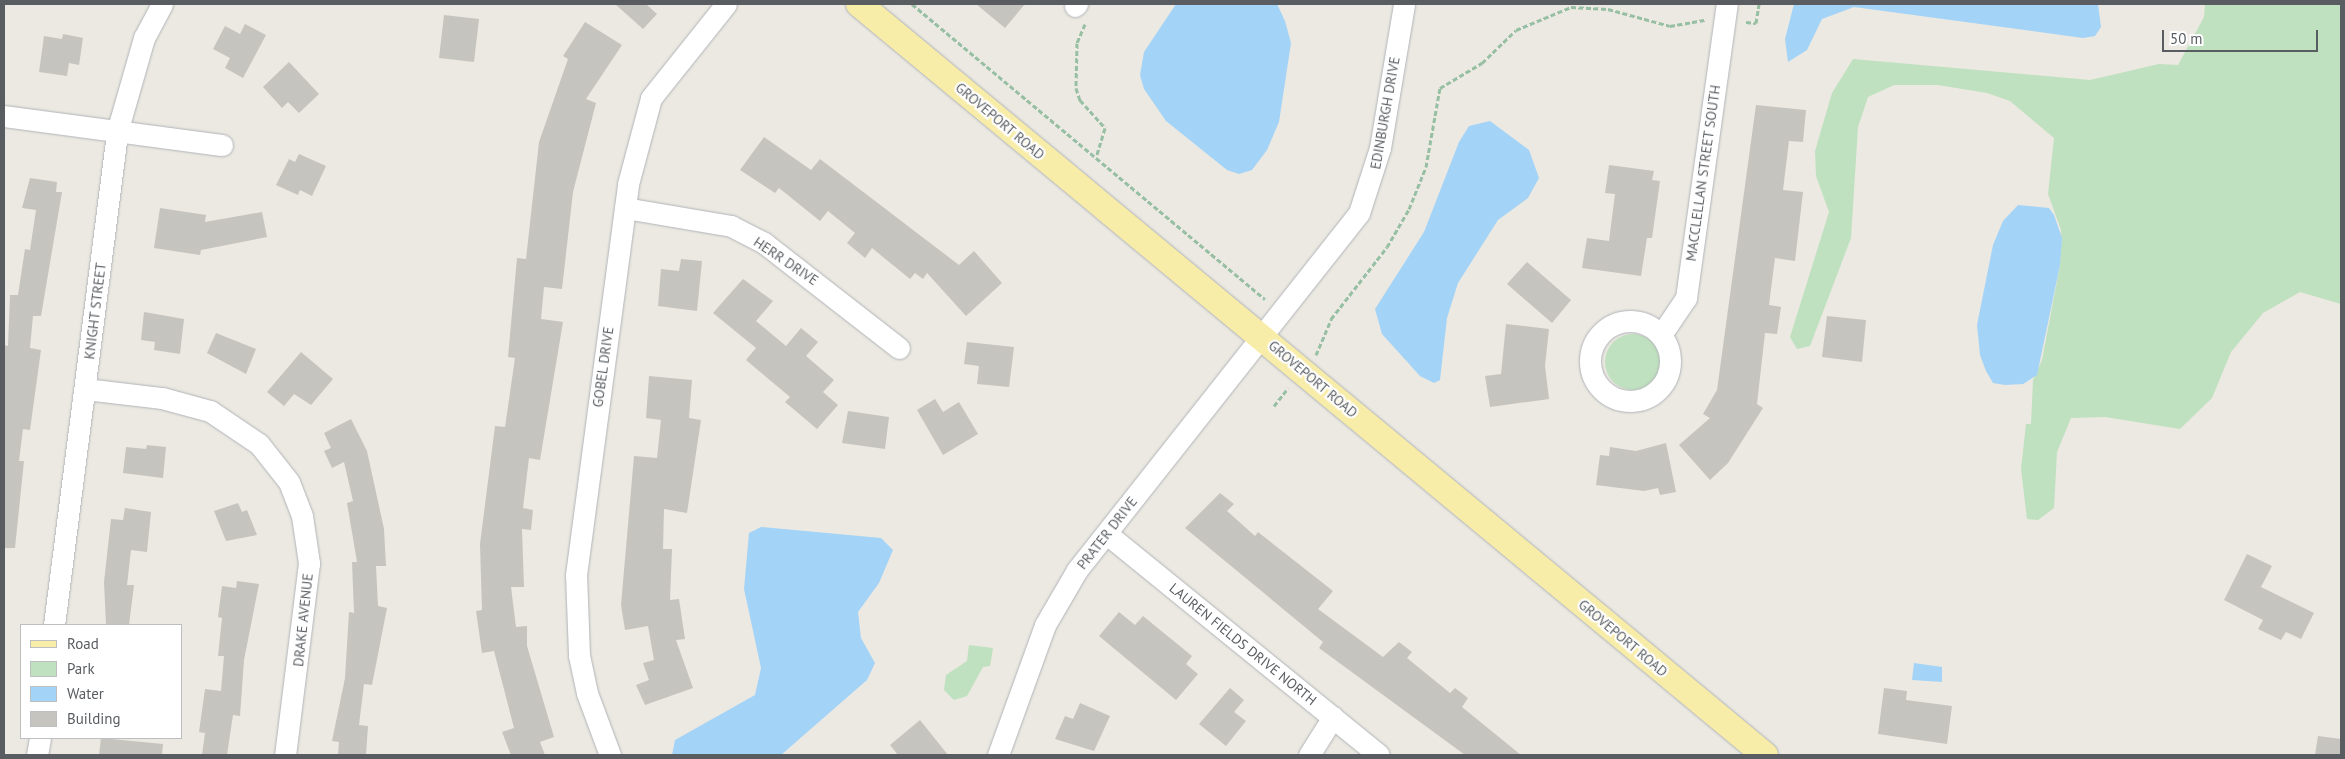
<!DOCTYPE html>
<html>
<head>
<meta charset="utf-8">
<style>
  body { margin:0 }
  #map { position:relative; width:2345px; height:759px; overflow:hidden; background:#ebe9e1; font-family:"PT Sans",sans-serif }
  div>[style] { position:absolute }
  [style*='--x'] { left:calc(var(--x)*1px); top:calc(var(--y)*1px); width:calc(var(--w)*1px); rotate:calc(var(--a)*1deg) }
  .green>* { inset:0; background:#bfe1bf }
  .round { border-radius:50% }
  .water>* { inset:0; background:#a4d3f8 }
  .building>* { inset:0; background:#c6c4be }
  .path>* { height:3px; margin-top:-1.5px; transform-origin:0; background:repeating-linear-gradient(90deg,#97bfa3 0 5px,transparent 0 7.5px) }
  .roads { filter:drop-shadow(0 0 1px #b1b3b8) drop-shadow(0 0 1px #b1b3b8) }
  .minor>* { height:21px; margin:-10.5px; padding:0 10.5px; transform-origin:10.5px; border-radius:10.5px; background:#fff }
  .minor>.ring { margin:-10.5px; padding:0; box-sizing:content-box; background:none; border:21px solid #fff; border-radius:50% }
  .major>* { height:26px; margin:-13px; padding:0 13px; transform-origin:13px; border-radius:13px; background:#f8eca9 }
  span { translate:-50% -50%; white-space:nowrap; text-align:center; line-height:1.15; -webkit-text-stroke:4.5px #fff; paint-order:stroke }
  .street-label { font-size:14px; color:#595d61 }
  .frame { position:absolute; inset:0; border:5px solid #595d61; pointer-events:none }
  .legend { position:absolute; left:20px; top:624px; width:162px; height:115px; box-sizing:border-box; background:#fff; border:1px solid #bdbec0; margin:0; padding:6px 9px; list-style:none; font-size:15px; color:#595d61 }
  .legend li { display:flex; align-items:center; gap:10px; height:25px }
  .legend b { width:25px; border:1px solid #bdbec0 }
  .scale { position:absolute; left:2162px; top:30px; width:156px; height:22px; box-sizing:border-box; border:2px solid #595d61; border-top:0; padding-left:6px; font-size:15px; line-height:18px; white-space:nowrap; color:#595d61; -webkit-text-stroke:4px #fff; paint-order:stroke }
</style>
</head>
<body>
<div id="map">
  <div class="green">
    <i style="clip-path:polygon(2205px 4px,2341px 4px,2341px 304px,2300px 292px,2263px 313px,2231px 352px,2212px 398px,2180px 429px,2105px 417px,2071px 418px,2057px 452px,2054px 508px,2038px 520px,2027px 519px,2021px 469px,2026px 424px,2031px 424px,2033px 380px,2042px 360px,2060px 265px,2061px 230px,2048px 194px,2054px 138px,2010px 101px,1987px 93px,1938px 85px,1894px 85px,1868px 97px,1858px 127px,1851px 238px,1810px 346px,1797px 349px,1790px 337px,1829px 212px,1816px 176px,1815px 151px,1832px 93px,1853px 59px,2090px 80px,2159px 64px,2178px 65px,2204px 17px)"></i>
    <i class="round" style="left:1605px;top:334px;width:56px;height:56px"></i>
    <i style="clip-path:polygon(969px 645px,993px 648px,990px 666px,983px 667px,967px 696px,954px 700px,944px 690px,946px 675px,967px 661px)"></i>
  </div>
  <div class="water">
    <i style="clip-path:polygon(1176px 4px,1277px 4px,1285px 21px,1291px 43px,1279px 122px,1267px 150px,1252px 170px,1239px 174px,1227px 170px,1166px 121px,1144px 89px,1140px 75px,1144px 52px)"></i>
    <i style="clip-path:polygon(1794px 4px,2098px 4px,2101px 27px,2095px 36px,2083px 38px,1854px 7px,1822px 19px,1807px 50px,1788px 62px,1785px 39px)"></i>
    <i style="clip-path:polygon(1490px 121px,1529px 150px,1539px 178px,1528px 198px,1498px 220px,1458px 283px,1447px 318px,1440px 380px,1434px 383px,1420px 376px,1382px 334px,1375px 309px,1424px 232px,1459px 142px,1469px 126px)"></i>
    <i style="clip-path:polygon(2018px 205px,2049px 208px,2054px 215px,2062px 238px,2060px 265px,2037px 375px,2023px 384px,2005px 385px,1993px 383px,1986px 371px,1980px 355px,1977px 325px,1993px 245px,2003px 221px)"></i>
    <i style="clip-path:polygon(761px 527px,881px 538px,893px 550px,879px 583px,858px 612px,861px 638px,875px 663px,867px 680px,781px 755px,672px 755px,675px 740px,755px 695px,761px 668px,744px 589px,749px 533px)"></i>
    <i style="clip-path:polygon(1914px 663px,1942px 667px,1942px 682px,1912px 680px)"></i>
  </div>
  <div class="building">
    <i style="clip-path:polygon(615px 4px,646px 4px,657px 14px,643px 29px)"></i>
    <i style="clip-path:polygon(976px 4px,1025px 4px,1005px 28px)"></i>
    <i style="clip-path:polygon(444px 15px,479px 19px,474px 62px,439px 58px)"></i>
    <i style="clip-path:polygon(585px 22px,622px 45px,586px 99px,596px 103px,573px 192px,562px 289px,544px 287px,541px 319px,563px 322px,540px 460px,529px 458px,523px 508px,533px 510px,531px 530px,522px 529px,524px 587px,511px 587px,516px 627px,527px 626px,527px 646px,554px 737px,540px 742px,545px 755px,511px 755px,502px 732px,514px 728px,494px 651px,482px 653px,476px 611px,482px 610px,480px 544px,495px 426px,505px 427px,515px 358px,508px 357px,517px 258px,526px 259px,539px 142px,568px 59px,563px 56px)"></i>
    <i style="clip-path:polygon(245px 24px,266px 35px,243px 78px,225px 68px,230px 58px,213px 49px,225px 26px,240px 34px)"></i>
    <i style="clip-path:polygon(63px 34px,83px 38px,79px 65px,69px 63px,67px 76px,39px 72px,44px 36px,62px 39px)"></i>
    <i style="clip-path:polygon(289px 62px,319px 94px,299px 113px,288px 102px,282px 108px,263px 87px)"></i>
    <i style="clip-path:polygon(1756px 105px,1806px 110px,1803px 142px,1789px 141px,1783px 190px,1803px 192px,1795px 261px,1775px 258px,1769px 305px,1781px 307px,1777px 334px,1765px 333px,1757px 404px,1763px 408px,1728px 463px,1710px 480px,1679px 445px,1710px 418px,1703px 414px,1717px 390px)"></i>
    <i style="clip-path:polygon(764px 137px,811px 170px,820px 159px,959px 265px,974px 251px,1002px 283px,966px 316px,927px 273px,923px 279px,915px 273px,910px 279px,872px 248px,865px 258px,847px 243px,855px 233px,828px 211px,820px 221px,779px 188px,775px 193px,740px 170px)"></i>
    <i style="clip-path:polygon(299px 154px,326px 166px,312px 196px,300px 190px,298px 195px,276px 185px,289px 159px,295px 162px)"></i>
    <i style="clip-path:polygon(1609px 165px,1654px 171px,1652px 180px,1660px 181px,1652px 238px,1647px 238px,1641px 276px,1582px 268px,1587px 238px,1609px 241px,1615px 194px,1605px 193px)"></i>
    <i style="clip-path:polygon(30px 178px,57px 182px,56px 192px,62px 192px,41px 316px,33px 316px,30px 348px,41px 350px,30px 430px,23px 429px,19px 461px,24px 461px,15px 548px,4px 548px,4px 345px,8px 346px,10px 295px,18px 295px,25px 249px,30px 250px,36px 210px,22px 208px)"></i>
    <i style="clip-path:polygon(160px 208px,206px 215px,205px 222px,262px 212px,267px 237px,201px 250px,200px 255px,154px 248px)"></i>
    <i style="clip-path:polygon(681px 259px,702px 261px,697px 311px,658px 306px,661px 269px,679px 271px)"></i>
    <i style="clip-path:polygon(1527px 262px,1571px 300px,1552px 323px,1507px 284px)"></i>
    <i style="clip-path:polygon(743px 279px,773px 301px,756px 321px,786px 346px,801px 328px,818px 342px,806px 356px,834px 380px,823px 392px,838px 405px,817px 429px,785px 402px,790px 397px,746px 360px,756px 348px,713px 313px)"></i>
    <i style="clip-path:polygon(144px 312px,184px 319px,180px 354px,154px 350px,155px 342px,141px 340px)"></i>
    <i style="clip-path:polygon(1827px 316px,1866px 320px,1862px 362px,1822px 357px)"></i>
    <i style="clip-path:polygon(1506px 324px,1549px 329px,1545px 366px,1549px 399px,1490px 407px,1485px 376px,1501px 374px)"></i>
    <i style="clip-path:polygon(216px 333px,256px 349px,246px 374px,207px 353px)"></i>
    <i style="clip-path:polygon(967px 342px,1014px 347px,1009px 387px,977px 384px,979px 366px,964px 364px)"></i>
    <i style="clip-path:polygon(301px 352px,333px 379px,311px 405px,294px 394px,284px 406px,267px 392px)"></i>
    <i style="clip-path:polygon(649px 376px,692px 380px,689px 418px,701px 420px,687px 513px,664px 509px,663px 549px,672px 549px,670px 600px,679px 599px,685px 639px,676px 640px,693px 688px,645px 705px,636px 685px,649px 680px,643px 663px,654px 660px,648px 626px,625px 630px,621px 605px,634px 456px,657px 458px,661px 420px,646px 418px)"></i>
    <i style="clip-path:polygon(935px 399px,943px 412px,959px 402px,978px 434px,943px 455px,917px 410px)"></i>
    <i style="clip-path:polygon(848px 411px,889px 417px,885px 449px,842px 443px)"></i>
    <i style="clip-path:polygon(351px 419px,367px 451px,384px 529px,386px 566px,376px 566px,378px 606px,387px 608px,372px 685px,364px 684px,359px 725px,368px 726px,366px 755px,338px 754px,339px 742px,332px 741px,345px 678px,349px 612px,354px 613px,352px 562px,357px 562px,347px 503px,353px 501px,344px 462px,332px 468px,324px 451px,331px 448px,324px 433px)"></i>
    <i style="clip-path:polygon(1666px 443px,1676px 492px,1660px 495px,1658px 488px,1644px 491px,1596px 485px,1600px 455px,1609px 456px,1610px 447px,1636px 451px)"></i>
    <i style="clip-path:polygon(147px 445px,166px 447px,163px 478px,123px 473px,126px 447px,146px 449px)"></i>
    <i style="clip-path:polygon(1220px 493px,1234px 504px,1227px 511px,1255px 536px,1258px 532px,1333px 591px,1318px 609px,1383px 657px,1399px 642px,1412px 652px,1407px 658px,1450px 693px,1455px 688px,1468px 698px,1462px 707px,1521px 755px,1465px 755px,1319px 648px,1323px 642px,1185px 528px)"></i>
    <i style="clip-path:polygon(238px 503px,242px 512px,247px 510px,257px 535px,226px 541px,214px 511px)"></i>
    <i style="clip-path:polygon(125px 508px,151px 512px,147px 552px,131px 550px,127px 585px,134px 585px,129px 625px,106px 625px,104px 582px,111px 519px,123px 520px)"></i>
    <i style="clip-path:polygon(2247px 554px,2272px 566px,2261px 587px,2314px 613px,2301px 639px,2286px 632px,2281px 640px,2258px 629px,2263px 620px,2224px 600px)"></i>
    <i style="clip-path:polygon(237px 581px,259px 584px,244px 660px,240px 716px,233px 715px,227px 755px,202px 755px,205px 733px,199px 732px,205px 689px,221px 691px,224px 656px,218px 656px,222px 618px,218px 617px,222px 586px,236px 588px)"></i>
    <i style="clip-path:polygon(1119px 612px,1135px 625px,1143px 616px,1192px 656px,1186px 664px,1198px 674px,1176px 700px,1099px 636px)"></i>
    <i style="clip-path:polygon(1230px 688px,1244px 700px,1234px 712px,1246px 721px,1226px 746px,1199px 724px)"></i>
    <i style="clip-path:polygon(1884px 688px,1907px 691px,1906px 700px,1952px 706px,1947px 744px,1878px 734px)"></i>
    <i style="clip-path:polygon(1080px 703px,1110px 716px,1094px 751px,1055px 739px,1065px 716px,1073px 719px)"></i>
    <i style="clip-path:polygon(920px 720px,948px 755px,898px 755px,890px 745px)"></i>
    <i style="clip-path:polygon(2318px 736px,2341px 739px,2341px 755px,2315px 755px)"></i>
    <i style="clip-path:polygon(101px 738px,163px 744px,162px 755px,99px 755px)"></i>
  </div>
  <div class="path">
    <i style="--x:912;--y:4;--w:460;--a:39.9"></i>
    <i style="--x:1746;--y:22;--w:10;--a:6"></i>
    <i style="--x:1756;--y:23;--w:19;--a:-81"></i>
    <i style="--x:1085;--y:24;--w:21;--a:113"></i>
    <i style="--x:1077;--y:43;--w:45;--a:91.3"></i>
    <i style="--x:1076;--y:88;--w:13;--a:72"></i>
    <i style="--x:1080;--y:100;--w:38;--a:48"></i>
    <i style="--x:1105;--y:128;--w:30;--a:107"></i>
    <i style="--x:1316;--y:355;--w:39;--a:-67"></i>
    <i style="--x:1331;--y:319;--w:91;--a:-52.1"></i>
    <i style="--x:1387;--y:247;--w:44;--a:-59.9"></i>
    <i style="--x:1409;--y:209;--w:45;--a:-68"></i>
    <i style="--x:1426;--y:167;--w:80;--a:-80"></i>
    <i style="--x:1440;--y:88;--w:49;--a:-30.8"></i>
    <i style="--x:1482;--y:63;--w:47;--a:-44.1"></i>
    <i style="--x:1516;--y:30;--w:60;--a:-22.7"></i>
    <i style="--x:1571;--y:7;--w:37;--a:3"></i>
    <i style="--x:1608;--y:9;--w:64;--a:15.3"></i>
    <i style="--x:1670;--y:26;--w:36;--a:-10"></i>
    <i style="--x:1274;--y:406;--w:23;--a:-52"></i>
  </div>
  <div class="roads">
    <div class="minor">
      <i style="--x:1075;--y:6;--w:3;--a:-45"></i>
      <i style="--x:4;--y:116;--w:220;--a:7.6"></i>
      <i style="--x:625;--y:208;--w:108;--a:9.6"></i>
      <i style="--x:731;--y:226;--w:37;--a:27"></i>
      <i style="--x:764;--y:243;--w:171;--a:37.9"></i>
      <i class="ring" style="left:1590px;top:321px;width:59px;height:59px"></i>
      <i style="--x:1661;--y:335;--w:45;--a:-56"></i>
      <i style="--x:1686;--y:298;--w:297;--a:-82.1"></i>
      <i style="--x:85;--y:389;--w:78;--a:6.7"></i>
      <i style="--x:162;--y:398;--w:50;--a:15.2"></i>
      <i style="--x:210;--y:411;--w:59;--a:34"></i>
      <i style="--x:259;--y:444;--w:48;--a:51.7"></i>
      <i style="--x:289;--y:482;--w:36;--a:69"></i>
      <i style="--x:302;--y:516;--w:48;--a:81.5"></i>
      <i style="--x:309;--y:563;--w:193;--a:97.1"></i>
      <i style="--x:1107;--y:534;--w:350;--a:39.1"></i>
      <i style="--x:54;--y:625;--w:497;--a:-82.7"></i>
      <i style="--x:117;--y:132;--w:98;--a:-74"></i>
      <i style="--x:144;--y:38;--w:38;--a:-62"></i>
      <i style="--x:37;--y:755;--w:17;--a:-80"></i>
      <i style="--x:610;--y:755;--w:66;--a:-110.4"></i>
      <i style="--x:587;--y:693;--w:39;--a:-102"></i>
      <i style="--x:579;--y:655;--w:80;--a:-92.1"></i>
      <i style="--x:576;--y:575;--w:394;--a:-82.4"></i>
      <i style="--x:628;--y:184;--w:89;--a:-75"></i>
      <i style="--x:651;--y:98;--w:120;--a:-51.4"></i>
      <i style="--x:998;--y:755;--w:138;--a:-70.1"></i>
      <i style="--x:1045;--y:625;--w:64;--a:-59.8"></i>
      <i style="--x:1077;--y:570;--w:455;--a:-51.7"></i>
      <i style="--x:1359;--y:213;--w:68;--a:-72.1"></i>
      <i style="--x:1380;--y:148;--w:146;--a:-80.5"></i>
      <i style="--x:1309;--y:755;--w:45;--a:-57.7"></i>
    </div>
    <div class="major">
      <i style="--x:859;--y:4;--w:1177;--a:39.66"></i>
    </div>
  </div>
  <div class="street-label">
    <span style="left:1385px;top:113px;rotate:-80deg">EDINBURGH DRIVE</span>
    <span style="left:1000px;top:121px;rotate:40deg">GROVEPORT ROAD</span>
    <span style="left:1703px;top:173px;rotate:-82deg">MACCLELLAN STREET SOUTH</span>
    <span style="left:786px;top:261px;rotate:34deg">HERR DRIVE</span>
    <span style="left:95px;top:311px;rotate:-83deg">KNIGHT STREET</span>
    <span style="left:603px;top:367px;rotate:-82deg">GOBEL DRIVE</span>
    <span style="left:1313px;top:379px;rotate:40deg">GROVEPORT ROAD</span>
    <span style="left:1107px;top:533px;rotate:-52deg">PRATER DRIVE</span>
    <span style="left:303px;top:620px;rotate:-84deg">DRAKE AVENUE</span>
    <span style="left:1623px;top:638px;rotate:40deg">GROVEPORT ROAD</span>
    <span style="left:1243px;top:644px;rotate:39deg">LAUREN FIELDS DRIVE NORTH</span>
  </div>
  <div class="frame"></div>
  <ul class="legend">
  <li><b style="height:6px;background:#f8eca9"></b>Road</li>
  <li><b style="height:14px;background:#bfe1bf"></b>Park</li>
  <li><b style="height:14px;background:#a4d3f8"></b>Water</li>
  <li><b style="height:14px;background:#c6c4be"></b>Building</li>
  </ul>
  <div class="scale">50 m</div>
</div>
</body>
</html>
